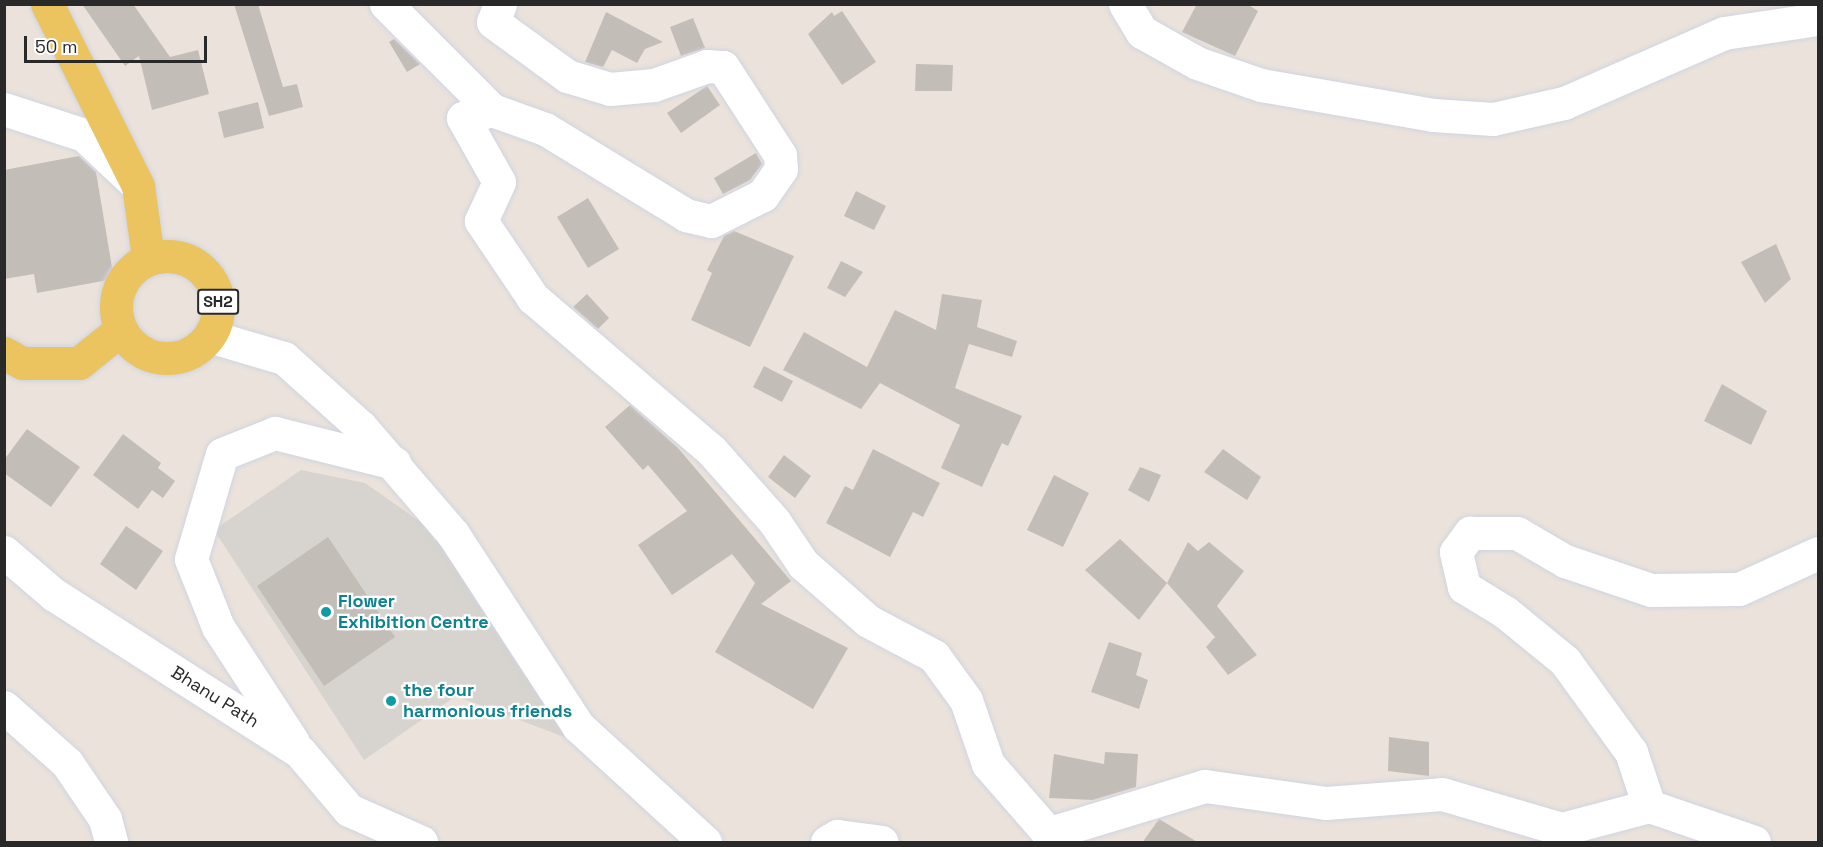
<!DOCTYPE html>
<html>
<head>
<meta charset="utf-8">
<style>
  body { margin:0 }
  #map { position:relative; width:1823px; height:847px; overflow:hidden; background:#ebe3db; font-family:"Space Grotesk",sans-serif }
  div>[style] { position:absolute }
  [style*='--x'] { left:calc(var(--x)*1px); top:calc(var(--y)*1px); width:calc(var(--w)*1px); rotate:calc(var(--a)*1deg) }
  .plaza>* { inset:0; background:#d7d3ce }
  .building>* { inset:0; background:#c3bdb8 }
  .roads { filter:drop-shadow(0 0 2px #d0d4e1) drop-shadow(0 0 2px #d0d4e1) }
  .minor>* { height:33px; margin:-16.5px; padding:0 16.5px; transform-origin:16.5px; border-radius:16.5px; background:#fff }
  .major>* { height:33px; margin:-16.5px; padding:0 16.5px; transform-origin:16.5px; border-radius:16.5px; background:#ebc460 }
  .major>.ring { margin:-16.5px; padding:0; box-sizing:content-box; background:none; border:33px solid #ebc460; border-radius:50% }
  .dots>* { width:16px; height:16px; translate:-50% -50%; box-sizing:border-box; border:3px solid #fff; border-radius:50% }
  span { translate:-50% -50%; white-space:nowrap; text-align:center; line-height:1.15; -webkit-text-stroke:4.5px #fff; paint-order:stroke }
  .shield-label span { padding:2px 4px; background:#fff; border:2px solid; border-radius:4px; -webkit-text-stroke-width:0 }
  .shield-label { font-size:16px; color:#292929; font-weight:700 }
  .culture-label { font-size:18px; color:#0d838f; font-weight:700 }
  .left { translate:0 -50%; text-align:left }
  .street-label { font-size:18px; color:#292929 }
  .frame { position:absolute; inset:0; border:6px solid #292929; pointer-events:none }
  .scale { position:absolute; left:24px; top:36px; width:183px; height:27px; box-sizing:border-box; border:3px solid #292929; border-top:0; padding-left:8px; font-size:18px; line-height:21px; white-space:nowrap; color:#292929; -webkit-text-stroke:4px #fff; paint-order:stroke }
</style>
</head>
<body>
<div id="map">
  <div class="plaza">
    <i style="clip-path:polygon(301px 470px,365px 483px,449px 542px,567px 738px,456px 696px,364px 760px,214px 530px)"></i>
  </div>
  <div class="building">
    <i style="clip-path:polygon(82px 4px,133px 4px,170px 57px,198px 50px,209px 94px,152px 110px,139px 56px,125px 66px)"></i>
    <i style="clip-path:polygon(234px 4px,258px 4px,283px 87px,297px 84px,303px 107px,269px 116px)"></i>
    <i style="clip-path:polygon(1197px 4px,1247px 4px,1258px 11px,1235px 56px,1182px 32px)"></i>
    <i style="clip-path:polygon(842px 11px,876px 62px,842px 85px,808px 34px,832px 12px,834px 16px)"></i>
    <i style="clip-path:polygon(606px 12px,663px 42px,645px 49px,637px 63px,612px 50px,603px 67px,585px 62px)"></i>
    <i style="clip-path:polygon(693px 18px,705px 48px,681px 56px,670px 27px)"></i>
    <i style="clip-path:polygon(394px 39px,420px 64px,407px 72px,389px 42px)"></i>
    <i style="clip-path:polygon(916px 64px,953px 65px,952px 91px,915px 91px)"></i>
    <i style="clip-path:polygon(707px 86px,720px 105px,681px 133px,667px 113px)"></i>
    <i style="clip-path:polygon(258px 102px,264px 128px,224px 138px,218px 112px)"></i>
    <i style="clip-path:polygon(756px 153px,762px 164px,750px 180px,723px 194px,714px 178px)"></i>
    <i style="clip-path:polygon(79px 156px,96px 172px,114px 279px,37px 293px,34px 274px,4px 279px,4px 170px)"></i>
    <i style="clip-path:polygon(856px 191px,886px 206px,874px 230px,844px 216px)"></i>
    <i style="clip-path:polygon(588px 198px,619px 249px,588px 268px,557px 217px)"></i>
    <i style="clip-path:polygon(734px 231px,794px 256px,750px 347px,691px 320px,712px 273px,707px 270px,724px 236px)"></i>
    <i style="clip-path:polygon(1776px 244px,1791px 279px,1765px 303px,1741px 262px)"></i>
    <i style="clip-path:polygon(841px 261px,863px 272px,845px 297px,827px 288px)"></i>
    <i style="clip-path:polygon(587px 294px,609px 318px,598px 329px,573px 307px)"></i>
    <i style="clip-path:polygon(942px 294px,982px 300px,977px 327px,1017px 341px,1012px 357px,969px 344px,955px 388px,1022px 416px,1008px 446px,1002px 443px,982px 487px,941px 468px,960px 425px,880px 383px,861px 409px,783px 370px,804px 332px,867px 367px,895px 310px,936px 330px)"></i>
    <i style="clip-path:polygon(764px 366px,793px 381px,782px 402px,753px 387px)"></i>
    <i style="clip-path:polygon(1722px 384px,1767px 411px,1751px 445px,1704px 421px)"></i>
    <i style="clip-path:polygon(630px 405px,678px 448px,791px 581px,761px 604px,848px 648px,813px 709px,715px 652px,755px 583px,732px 554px,672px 595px,638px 545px,687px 511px,648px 465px,643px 470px,605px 427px)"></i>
    <i style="clip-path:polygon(27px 429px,80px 467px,51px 507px,4px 473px,4px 460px)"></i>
    <i style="clip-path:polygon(123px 434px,161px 463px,158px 468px,175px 481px,163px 498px,152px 490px,138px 509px,93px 475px)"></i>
    <i style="clip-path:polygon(873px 449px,940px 483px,923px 517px,913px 512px,890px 557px,826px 523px,845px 486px,853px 490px)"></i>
    <i style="clip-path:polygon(1223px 449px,1261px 477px,1247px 500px,1204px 472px)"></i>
    <i style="clip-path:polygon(784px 455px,811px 476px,795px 498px,768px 477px)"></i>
    <i style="clip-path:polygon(1140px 467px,1161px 475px,1149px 502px,1128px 490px)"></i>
    <i style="clip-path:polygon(1054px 475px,1089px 493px,1063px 547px,1027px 530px)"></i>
    <i style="clip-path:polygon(126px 526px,163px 551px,136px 590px,100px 564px)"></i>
    <i style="clip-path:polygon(328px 537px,395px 637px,324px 686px,257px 586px)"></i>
    <i style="clip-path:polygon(1120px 539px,1167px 583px,1139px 620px,1085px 570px)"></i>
    <i style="clip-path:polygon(1188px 542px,1198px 551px,1209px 542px,1244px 571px,1217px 606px,1257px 655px,1228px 675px,1206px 647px,1215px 637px,1167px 583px)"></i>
    <i style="clip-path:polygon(1109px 642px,1142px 653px,1136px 675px,1148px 680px,1139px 709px,1091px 692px)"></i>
    <i style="clip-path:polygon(1389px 737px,1429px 742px,1429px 776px,1388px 771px)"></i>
    <i style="clip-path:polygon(1105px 752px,1138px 754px,1136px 787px,1093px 800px,1049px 798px,1054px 754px,1104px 764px)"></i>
    <i style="clip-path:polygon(1159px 819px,1199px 843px,1142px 843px)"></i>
  </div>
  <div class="roads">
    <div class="minor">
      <i style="--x:386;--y:4;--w:150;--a:45"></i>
      <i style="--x:500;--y:4;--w:19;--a:111"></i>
      <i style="--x:493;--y:22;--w:92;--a:36.1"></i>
      <i style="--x:567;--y:76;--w:45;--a:16.8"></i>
      <i style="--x:610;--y:89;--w:44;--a:-5.2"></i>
      <i style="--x:654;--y:85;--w:56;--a:-19.7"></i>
      <i style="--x:707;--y:66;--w:16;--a:4"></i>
      <i style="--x:723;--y:67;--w:105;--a:57.1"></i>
      <i style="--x:780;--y:155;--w:14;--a:86"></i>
      <i style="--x:781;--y:169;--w:32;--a:125"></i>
      <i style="--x:763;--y:195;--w:58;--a:153.4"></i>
      <i style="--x:711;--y:221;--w:26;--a:-167"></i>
      <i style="--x:686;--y:215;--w:165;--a:-148.6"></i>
      <i style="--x:545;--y:129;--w:56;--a:-160.3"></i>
      <i style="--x:492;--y:110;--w:30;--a:165"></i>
      <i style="--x:463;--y:118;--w:73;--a:60.6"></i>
      <i style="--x:499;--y:182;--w:43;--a:114.8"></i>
      <i style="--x:481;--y:221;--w:93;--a:56"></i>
      <i style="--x:533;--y:298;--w:234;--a:40.5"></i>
      <i style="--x:711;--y:450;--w:95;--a:48.4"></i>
      <i style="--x:774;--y:521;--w:52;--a:56"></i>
      <i style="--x:803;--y:564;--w:86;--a:41.2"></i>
      <i style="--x:868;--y:621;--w:75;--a:27.9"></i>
      <i style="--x:934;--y:656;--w:54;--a:54"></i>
      <i style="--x:966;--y:700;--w:68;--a:71"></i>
      <i style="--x:988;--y:764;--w:103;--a:48.9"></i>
      <i style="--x:1125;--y:4;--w:33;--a:59"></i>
      <i style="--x:1142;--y:32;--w:63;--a:29.4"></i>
      <i style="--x:1197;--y:63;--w:68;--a:19"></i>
      <i style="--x:1261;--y:85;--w:175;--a:9.9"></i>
      <i style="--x:1433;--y:115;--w:60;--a:3.8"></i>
      <i style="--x:1493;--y:119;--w:73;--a:-12.7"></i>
      <i style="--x:1564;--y:103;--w:175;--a:-23.6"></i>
      <i style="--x:1724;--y:33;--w:95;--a:-8.5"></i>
      <i style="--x:4;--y:109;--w:84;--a:18"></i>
      <i style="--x:84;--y:135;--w:70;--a:43.3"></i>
      <i style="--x:212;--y:337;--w:75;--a:16.3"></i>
      <i style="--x:284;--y:358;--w:103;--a:41.9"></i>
      <i style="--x:361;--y:427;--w:141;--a:49.3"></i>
      <i style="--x:453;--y:534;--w:229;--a:56.9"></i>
      <i style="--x:578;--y:726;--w:172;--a:42.4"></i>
      <i style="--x:4;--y:552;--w:65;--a:40.6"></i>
      <i style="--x:53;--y:594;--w:293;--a:32.6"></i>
      <i style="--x:300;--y:752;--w:76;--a:49.8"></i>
      <i style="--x:349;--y:810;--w:79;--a:24"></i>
      <i style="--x:4;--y:707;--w:84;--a:41.6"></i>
      <i style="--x:67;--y:763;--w:68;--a:55.8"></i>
      <i style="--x:105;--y:819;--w:24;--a:75"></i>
      <i style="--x:293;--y:742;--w:137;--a:-123.1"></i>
      <i style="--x:218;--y:627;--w:73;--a:-111.7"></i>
      <i style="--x:191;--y:559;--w:109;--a:-73.6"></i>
      <i style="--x:222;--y:454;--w:57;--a:-21.6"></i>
      <i style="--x:275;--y:433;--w:123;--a:14.1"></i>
      <i style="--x:1649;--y:806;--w:57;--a:-108.4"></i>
      <i style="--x:1631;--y:752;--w:112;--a:-126"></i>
      <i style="--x:1565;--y:661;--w:77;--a:-140.8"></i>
      <i style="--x:1505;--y:612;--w:48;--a:-148.6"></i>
      <i style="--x:1464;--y:587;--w:36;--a:-103"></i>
      <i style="--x:1456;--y:552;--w:24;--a:-54"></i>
      <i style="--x:1470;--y:533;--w:47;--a:0"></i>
      <i style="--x:1517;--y:533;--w:56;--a:30.3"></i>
      <i style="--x:1565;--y:561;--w:91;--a:18.6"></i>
      <i style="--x:1651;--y:590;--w:88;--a:-0.7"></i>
      <i style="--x:1739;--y:589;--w:87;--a:-24.5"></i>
      <i style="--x:1050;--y:833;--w:162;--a:-16.9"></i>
      <i style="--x:1205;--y:786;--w:122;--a:8"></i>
      <i style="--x:1326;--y:803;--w:116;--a:-4.4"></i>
      <i style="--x:1442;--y:794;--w:125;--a:16.3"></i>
      <i style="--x:1562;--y:829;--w:90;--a:-14.8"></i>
      <i style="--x:1649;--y:806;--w:111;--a:18.9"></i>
      <i style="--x:827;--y:842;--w:12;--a:-31"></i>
      <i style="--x:837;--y:836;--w:45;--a:7.6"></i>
    </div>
    <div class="major">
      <i style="--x:47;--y:4;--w:203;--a:63.4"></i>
      <i style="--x:138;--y:186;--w:72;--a:82"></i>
      <i class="ring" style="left:116px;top:256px;width:69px;height:69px"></i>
      <i style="--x:4;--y:353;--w:21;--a:29"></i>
      <i style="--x:22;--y:363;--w:57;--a:0"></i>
      <i style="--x:79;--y:363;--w:51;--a:-38.7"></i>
    </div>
  </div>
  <div class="dots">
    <i style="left:326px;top:612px;background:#0f9aa8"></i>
    <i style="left:391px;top:701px;background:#0f9aa8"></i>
  </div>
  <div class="shield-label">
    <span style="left:218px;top:302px">SH2</span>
  </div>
  <div class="culture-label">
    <span class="left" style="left:338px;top:612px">Flower<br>Exhibition Centre</span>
    <span class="left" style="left:403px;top:701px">the four<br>harmonious friends</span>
  </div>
  <div class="street-label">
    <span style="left:215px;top:697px;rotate:32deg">Bhanu Path</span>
  </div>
  <div class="frame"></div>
  <div class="scale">50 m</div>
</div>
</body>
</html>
